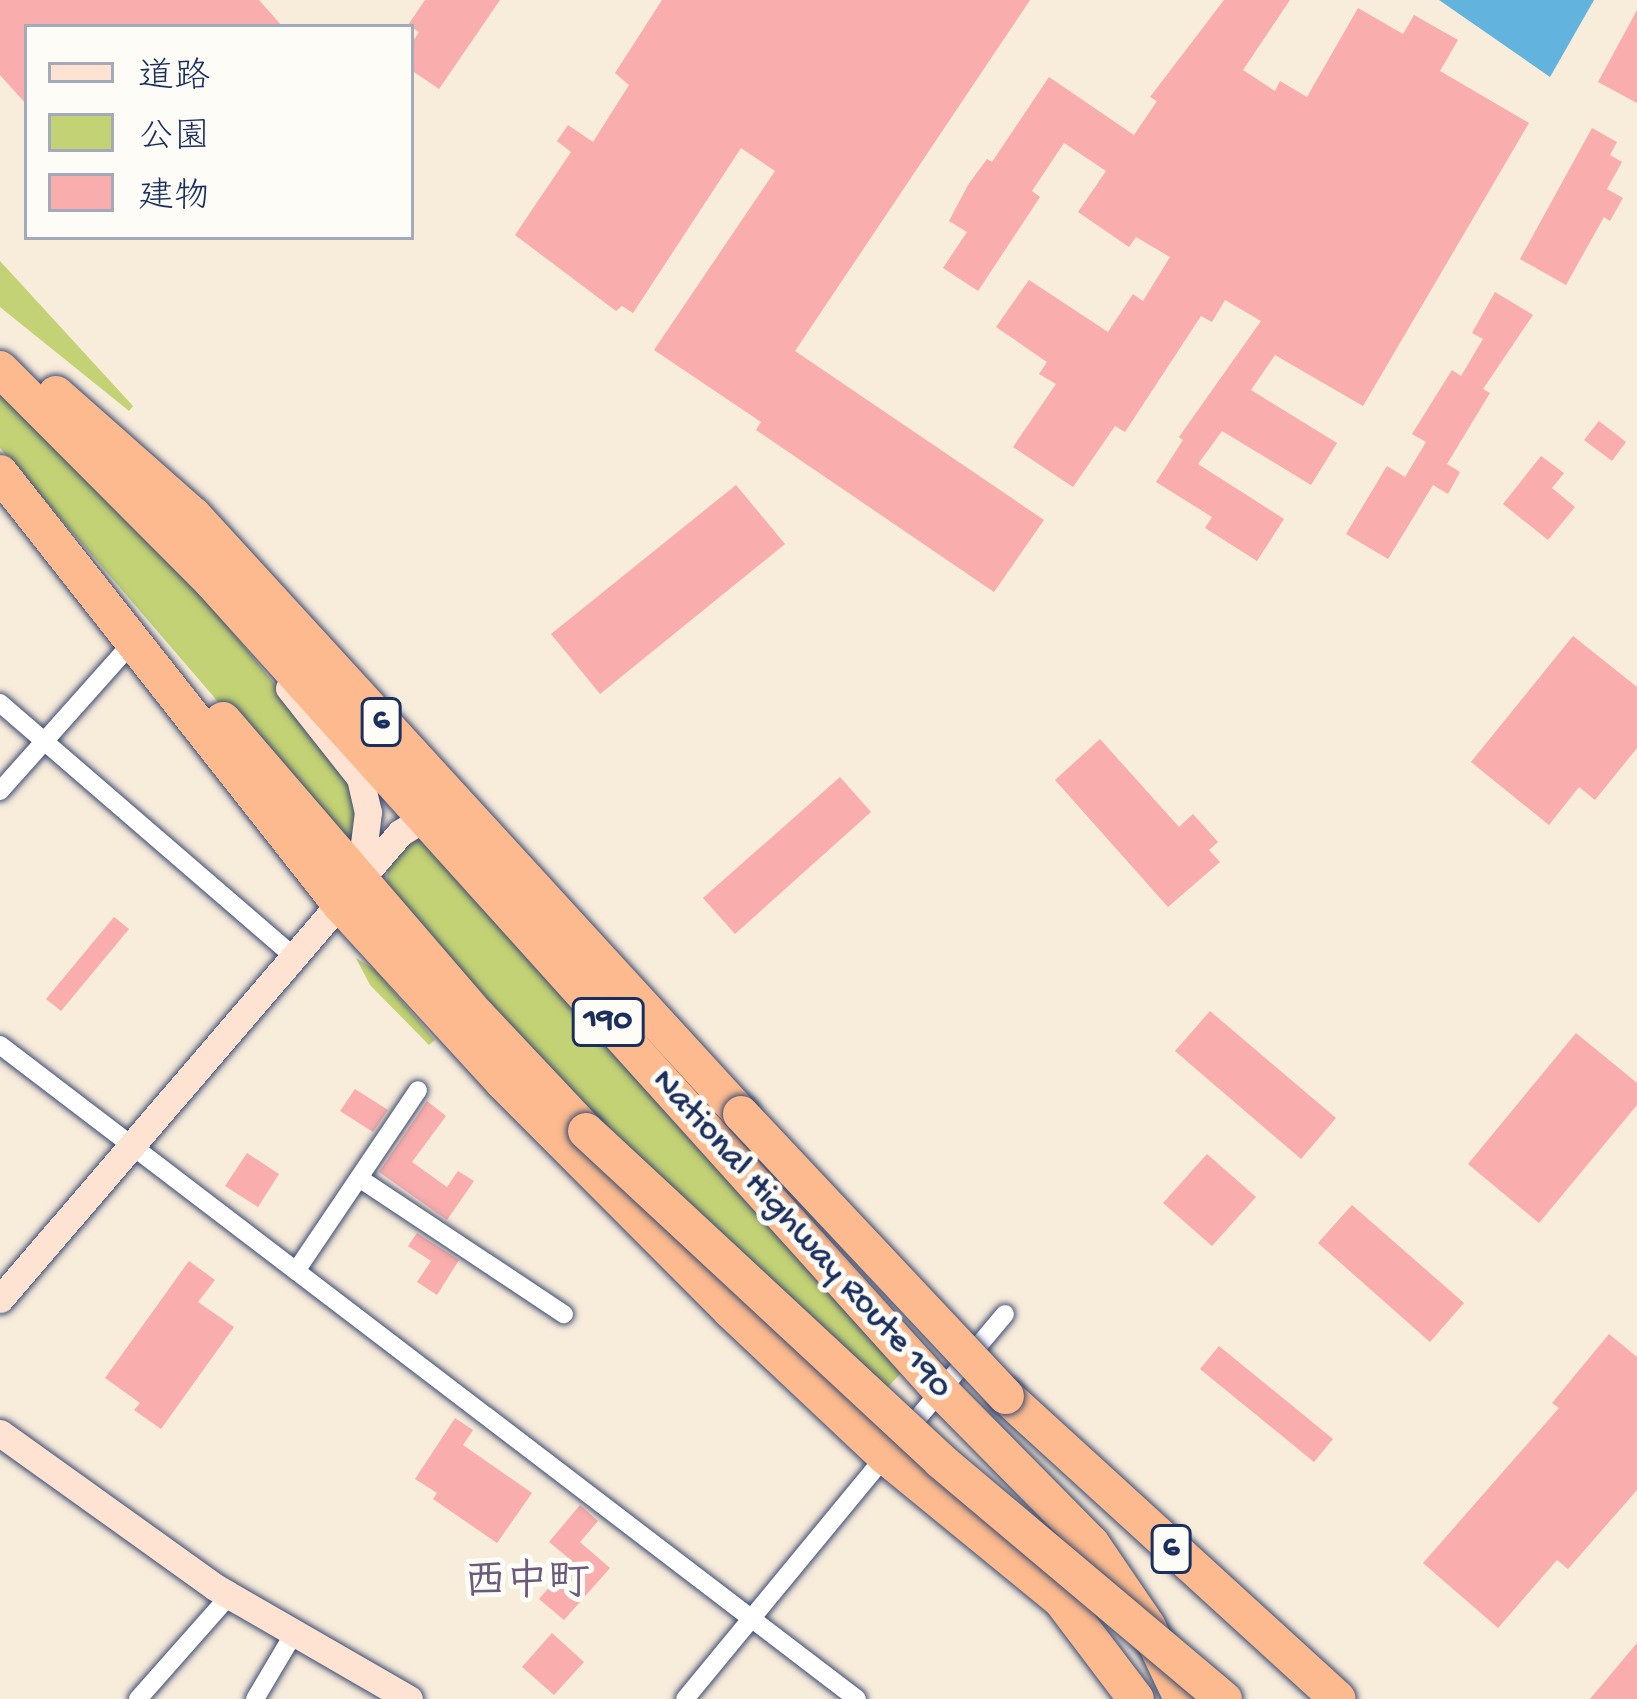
<!DOCTYPE html>
<html>
<head>
<meta charset="utf-8">
<style>
  body { margin:0 }
  #map { position:relative; width:1637px; height:1699px; overflow:hidden; background:#f8ecdb; font-family:"Gochi Hand","Klee One",sans-serif }
  div>[style] { position:absolute }
  [style*='--x'] { left:calc(var(--x)*1px); top:calc(var(--y)*1px); width:calc(var(--w)*1px); rotate:calc(var(--a)*1deg) }
  .green>* { inset:0; background:#c3d274 }
  .water>* { inset:0; background:#62b4de }
  .building>* { inset:0; background:#f9adac }
  .roads { filter:drop-shadow(0 0 3px #3c4b71) drop-shadow(0 0 3px #3c4b71) }
  .street>* { height:18px; margin:-9px; padding:0 9px; transform-origin:9px; border-radius:9px; background:#fff }
  .secondary>* { height:27px; margin:-13.5px; padding:0 13.5px; transform-origin:13.5px; border-radius:13.5px; background:#fee3d2 }
  .highway>* { height:36px; margin:-18px; padding:0 18px; transform-origin:18px; border-radius:18px; background:#fcba8e }
  .bridges { filter:drop-shadow(0 0 3px #3c4b71) drop-shadow(0 0 3px #3c4b71) }
  .highway-bridge>* { height:36px; margin:-18px; padding:0 18px; transform-origin:18px; border-radius:18px; background:#fcba8e }
  span { translate:-50% -50%; white-space:nowrap; text-align:center; line-height:1.15; -webkit-text-stroke:10px #fdfcf7; paint-order:stroke }
  .shield-label span { padding:3px 9px; background:#fdfcf7; border:3px solid; border-radius:9px; -webkit-text-stroke-width:0 }
  .shield-label { font-size:33px; color:#1b2f5e; font-weight:700 }
  .street-label { font-size:36px; color:#1b2f5e }
  .quarter-label { font-size:42px; color:#695b79; font-weight:700 }
  .legend { position:absolute; left:24px; top:24px; width:390px; height:216px; box-sizing:border-box; background:#fdfcf7; border:3px solid #a3aaba; margin:0; padding:15px 21px; list-style:none; font-size:36px; color:#1b2f5e }
  .legend li { display:flex; align-items:center; gap:24px; height:60px }
  .legend b { width:60px; border:3px solid #a3aaba }
</style>
</head>
<body>
<div id="map">
  <div class="green">
    <i style="clip-path:polygon(0 261px,133px 406px,129px 411px,0 307px)"></i>
    <i style="clip-path:polygon(0 386px,198px 590px,343px 768px,358px 810px,354px 860px,0 448px)"></i>
    <i style="clip-path:polygon(413px 837px,422px 837px,902px 1372px,884px 1391px,575px 1102px,385px 893px,389px 865px)"></i>
    <i style="clip-path:polygon(356px 958px,375px 970px,435px 1040px,429px 1045px,370px 985px)"></i>
  </div>
  <div class="water">
    <i style="clip-path:polygon(1439px 0,1594px 0,1550px 77px)"></i>
  </div>
  <div class="building">
    <i style="clip-path:polygon(0 0,259px 0,283px 27px,27px 27px,27px 105px,0 75px)"></i>
    <i style="clip-path:polygon(425px 0,500px 0,439px 89px,411px 70px,411px 44px,419px 32px,408px 25px)"></i>
    <i style="clip-path:polygon(662px 0,1030px 0,795px 351px,1044px 520px,994px 592px,756px 430px,761px 422px,654px 350px,775px 171px,741px 148px,633px 313px,622px 306px,616px 311px,515px 235px,571px 152px,557px 141px,568px 125px,593px 142px,629px 85px,615px 73px)"></i>
    <i style="clip-path:polygon(1224px 0,1290px 0,1243px 70px,1275px 91px,1280px 81px,1307px 97px,1358px 8px,1403px 34px,1414px 15px,1458px 40px,1440px 71px,1529px 123px,1363px 406px,1275px 355px,1251px 390px,1337px 443px,1311px 485px,1222px 431px,1198px 464px,1284px 519px,1257px 561px,1205px 528px,1212px 517px,1156px 482px,1183px 440px,1179px 437px,1261px 321px,1225px 300px,1212px 322px,1201px 316px,1125px 432px,1115px 426px,1073px 487px,1013px 447px,1056px 384px,1039px 374px,1047px 362px,996px 327px,1029px 280px,1108px 332px,1133px 294px,1143px 301px,1170px 257px,1136px 237px,1129px 247px,1078px 212px,1106px 171px,1064px 143px,1032px 191px,1040px 197px,978px 291px,943px 268px,967px 232px,949px 221px,968px 185px,987px 159px,992px 162px,1049px 77px,1134px 135px,1157px 101px,1150px 97px)"></i>
    <i style="clip-path:polygon(1637px 10px,1637px 103px,1598px 82px)"></i>
    <i style="clip-path:polygon(1592px 128px,1617px 142px,1610px 155px,1622px 162px,1607px 189px,1623px 198px,1610px 221px,1604px 217px,1566px 285px,1520px 259px)"></i>
    <i style="clip-path:polygon(1495px 292px,1533px 315px,1483px 389px,1490px 393px,1447px 464px,1460px 472px,1448px 494px,1433px 485px,1388px 559px,1346px 534px,1387px 466px,1405px 477px,1426px 442px,1412px 434px,1452px 370px,1461px 376px,1483px 339px,1472px 333px)"></i>
    <i style="clip-path:polygon(1599px 421px,1626px 442px,1612px 461px,1584px 440px)"></i>
    <i style="clip-path:polygon(1541px 456px,1564px 473px,1552px 488px,1575px 507px,1548px 540px,1503px 504px)"></i>
    <i style="clip-path:polygon(736px 485px,785px 544px,600px 694px,551px 634px)"></i>
    <i style="clip-path:polygon(1573px 636px,1637px 687px,1637px 748px,1595px 800px,1579px 787px,1549px 825px,1471px 762px)"></i>
    <i style="clip-path:polygon(1100px 739px,1179px 827px,1193px 814px,1218px 842px,1209px 850px,1220px 862px,1168px 907px,1055px 780px)"></i>
    <i style="clip-path:polygon(840px 777px,871px 812px,735px 934px,703px 898px)"></i>
    <i style="clip-path:polygon(114px 917px,129px 929px,61px 1011px,46px 999px)"></i>
    <i style="clip-path:polygon(1210px 1011px,1336px 1118px,1301px 1159px,1175px 1051px)"></i>
    <i style="clip-path:polygon(1576px 1033px,1637px 1083px,1637px 1105px,1539px 1223px,1468px 1164px)"></i>
    <i style="clip-path:polygon(355px 1089px,388px 1110px,373px 1132px,340px 1111px)"></i>
    <i style="clip-path:polygon(427px 1101px,446px 1116px,412px 1162px,447px 1187px,458px 1171px,474px 1181px,447px 1220px,379px 1172px)"></i>
    <i style="clip-path:polygon(247px 1153px,279px 1174px,258px 1207px,225px 1186px)"></i>
    <i style="clip-path:polygon(1207px 1154px,1256px 1197px,1212px 1246px,1163px 1203px)"></i>
    <i style="clip-path:polygon(1352px 1205px,1464px 1303px,1430px 1342px,1318px 1243px)"></i>
    <i style="clip-path:polygon(417px 1233px,459px 1260px,437px 1295px,417px 1282px,431px 1261px,408px 1246px)"></i>
    <i style="clip-path:polygon(189px 1261px,215px 1280px,198px 1302px,234px 1327px,161px 1429px,134px 1410px,140px 1403px,105px 1378px)"></i>
    <i style="clip-path:polygon(1609px 1334px,1637px 1357px,1637px 1490px,1568px 1569px,1557px 1560px,1498px 1628px,1423px 1563px,1559px 1408px,1552px 1403px)"></i>
    <i style="clip-path:polygon(1219px 1346px,1333px 1439px,1314px 1462px,1200px 1369px)"></i>
    <i style="clip-path:polygon(455px 1418px,473px 1430px,463px 1445px,532px 1493px,497px 1543px,433px 1499px,437px 1493px,415px 1479px)"></i>
    <i style="clip-path:polygon(580px 1505px,598px 1521px,580px 1542px,610px 1568px,564px 1620px,539px 1599px,572px 1561px,549px 1542px)"></i>
    <i style="clip-path:polygon(552px 1633px,584px 1662px,554px 1695px,522px 1667px)"></i>
    <i style="clip-path:polygon(1637px 1643px,1637px 1699px,1590px 1699px)"></i>
  </div>
  <div class="roads">
    <div class="street">
      <i style="--x:0;--y:703;--w:389;--a:40.8"></i>
      <i style="--x:0;--y:791;--w:198;--a:-48.3"></i>
      <i style="--x:0;--y:1045;--w:1078;--a:37.35"></i>
      <i style="--x:359;--y:1178;--w:246;--a:33.6"></i>
      <i style="--x:296;--y:1271;--w:218;--a:-56"></i>
      <i style="--x:906;--y:1432;--w:154;--a:-50"></i>
      <i style="--x:138;--y:1699;--w:137;--a:-48.5"></i>
      <i style="--x:255;--y:1699;--w:74;--a:-59.3"></i>
      <i style="--x:685;--y:1699;--w:319;--a:-50.5"></i>
    </div>
    <div class="secondary">
      <i style="--x:289;--y:688;--w:115;--a:51.7"></i>
      <i style="--x:360;--y:778;--w:35;--a:77"></i>
      <i style="--x:368;--y:812;--w:64;--a:97.2"></i>
      <i style="--x:0;--y:1299;--w:614;--a:-49.36"></i>
      <i style="--x:400;--y:833;--w:28;--a:-32"></i>
      <i style="--x:424;--y:818;--w:18;--a:-9"></i>
      <i style="--x:0;--y:1433;--w:264;--a:35.6"></i>
      <i style="--x:215;--y:1587;--w:224;--a:30"></i>
    </div>
    <div class="highway">
      <i style="--x:0;--y:369;--w:301;--a:45.1"></i>
      <i style="--x:212;--y:582;--w:1090;--a:47.97"></i>
      <i style="--x:942;--y:1392;--w:212;--a:45.4"></i>
      <i style="--x:1091;--y:1543;--w:99;--a:55.7"></i>
      <i style="--x:1147;--y:1625;--w:82;--a:64.7"></i>
      <i style="--x:56;--y:394;--w:183;--a:41.5"></i>
      <i style="--x:193;--y:515;--w:812;--a:47.55"></i>
      <i style="--x:0;--y:473;--w:548;--a:51.75"></i>
      <i style="--x:339;--y:903;--w:243;--a:47.5"></i>
      <i style="--x:503;--y:1082;--w:323;--a:45.1"></i>
      <i style="--x:731;--y:1311;--w:212;--a:43.3"></i>
      <i style="--x:885;--y:1456;--w:227;--a:39.3"></i>
      <i style="--x:1061;--y:1600;--w:124;--a:52.9"></i>
      <i style="--x:223;--y:720;--w:391;--a:49.3"></i>
      <i style="--x:478;--y:1016;--w:158;--a:46.8"></i>
      <i style="--x:1006;--y:1396;--w:449;--a:42.4"></i>
    </div>
  </div>
  <div class="bridges">
    <div class="highway-bridge">
      <i style="--x:741;--y:1114;--w:387;--a:46.8"></i>
      <i style="--x:586;--y:1131;--w:485;--a:42.9"></i>
      <i style="--x:941;--y:1461;--w:370;--a:40.1"></i>
    </div>
  </div>
  <div class="shield-label">
    <span style="left:381px;top:722px">6</span>
    <span style="left:608px;top:1022px">190</span>
    <span style="left:1171px;top:1549px">6</span>
  </div>
  <div class="street-label">
    <span style="left:801px;top:1235px;rotate:48deg">National Highway Route 190</span>
  </div>
  <div class="quarter-label">
    <span style="left:527px;top:1586px">西中町</span>
  </div>
  <ul class="legend">
  <li><b style="height:15px;background:#fee3d2"></b>道路</li>
  <li><b style="height:33px;background:#c3d274"></b>公園</li>
  <li><b style="height:33px;background:#f9adac"></b>建物</li>
  </ul>
</div>
</body>
</html>
